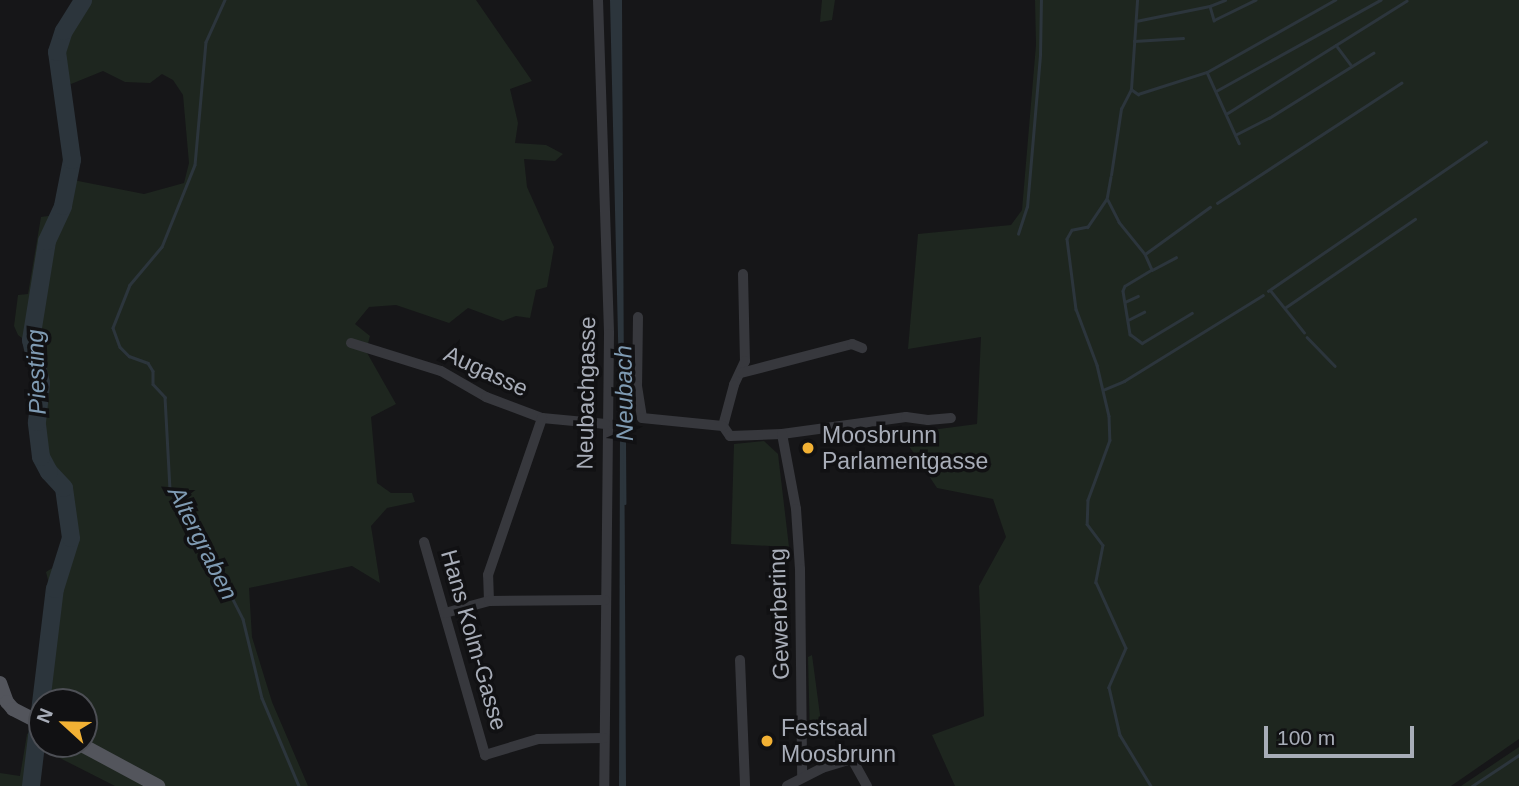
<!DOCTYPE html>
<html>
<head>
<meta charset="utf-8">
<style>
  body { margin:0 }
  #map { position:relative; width:1519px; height:786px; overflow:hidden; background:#161618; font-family:Helvetica,sans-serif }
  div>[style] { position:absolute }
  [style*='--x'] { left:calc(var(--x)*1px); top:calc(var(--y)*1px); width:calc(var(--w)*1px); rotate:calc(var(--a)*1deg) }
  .green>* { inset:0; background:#1e261f }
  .water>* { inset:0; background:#2c353c }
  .stream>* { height:2.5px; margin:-1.25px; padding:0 1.25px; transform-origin:1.25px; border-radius:1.25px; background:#2c353c }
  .river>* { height:18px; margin:-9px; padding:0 9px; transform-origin:9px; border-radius:9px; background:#2c353c }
  .minor>* { height:10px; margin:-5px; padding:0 5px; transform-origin:5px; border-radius:5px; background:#37383d }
  .major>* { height:14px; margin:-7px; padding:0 7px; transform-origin:7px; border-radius:7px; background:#53555c }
  .dots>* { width:19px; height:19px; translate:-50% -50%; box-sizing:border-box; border:4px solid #111113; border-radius:50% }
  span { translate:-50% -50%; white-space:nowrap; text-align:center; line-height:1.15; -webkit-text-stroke:7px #111113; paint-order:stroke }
  .street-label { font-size:23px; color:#a8adb8 }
  .poi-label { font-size:23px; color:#a8adb8 }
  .left { translate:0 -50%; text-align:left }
  .water-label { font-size:24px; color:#7f9bb3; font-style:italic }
  .north { position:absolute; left:28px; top:688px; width:70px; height:70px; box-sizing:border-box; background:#111113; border:2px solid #4d4f55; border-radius:50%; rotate:292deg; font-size:19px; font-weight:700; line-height:28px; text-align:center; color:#a8adb8 }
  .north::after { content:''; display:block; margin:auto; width:24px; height:32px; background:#f2b134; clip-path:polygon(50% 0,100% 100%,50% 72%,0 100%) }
  .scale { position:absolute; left:1264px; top:726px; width:150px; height:32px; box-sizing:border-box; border:4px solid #a8adb8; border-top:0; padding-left:9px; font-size:21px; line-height:24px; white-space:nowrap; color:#a8adb8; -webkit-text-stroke:5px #111113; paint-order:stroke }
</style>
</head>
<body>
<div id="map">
  <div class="green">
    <i style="clip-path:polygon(87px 0,476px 0,532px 81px,510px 89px,518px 123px,515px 143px,546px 145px,563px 154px,555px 161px,524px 159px,527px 187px,554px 247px,547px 287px,536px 290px,530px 318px,516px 316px,503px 321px,468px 308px,449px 323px,396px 305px,369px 307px,355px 324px,370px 336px,366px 351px,396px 404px,371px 417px,377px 483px,391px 493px,412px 493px,415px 502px,387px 508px,371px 526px,380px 583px,352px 566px,249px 588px,252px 637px,272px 702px,308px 786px,115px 786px,44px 750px,38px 762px,39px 786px,0 786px,0 773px,20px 776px,27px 734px,42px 723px,42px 744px,84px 744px,84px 702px,49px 702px,47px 640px,53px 600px,46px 572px,65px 560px,69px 537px,59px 494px,47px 480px,40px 425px,46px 388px,35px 348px,18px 335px,14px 326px,18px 295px,28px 294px,41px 217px,55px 215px,63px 178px,144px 194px,184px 183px,189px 163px,183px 95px,173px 80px,162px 74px,150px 83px,125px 82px,103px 71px,71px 84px,64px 77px,58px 68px,65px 44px)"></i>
    <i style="clip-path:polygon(822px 0,835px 0,832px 20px,820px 22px)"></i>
    <i style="clip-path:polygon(1035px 0,1519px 0,1519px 739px,1451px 786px,955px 786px,932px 735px,984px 716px,979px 586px,1006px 537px,993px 499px,937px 488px,901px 434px,977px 424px,981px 337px,908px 349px,918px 234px,1011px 225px,1022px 210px,1036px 45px)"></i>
    <i style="clip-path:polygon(764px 441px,778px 454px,789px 547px,731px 544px,734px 444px)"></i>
    <i style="clip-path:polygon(812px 655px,822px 730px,813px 738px,810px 738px,808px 657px)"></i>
    <i style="clip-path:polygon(1519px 747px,1519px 786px,1461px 786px)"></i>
  </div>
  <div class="water">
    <i style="clip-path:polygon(610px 0,622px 0,626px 786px,619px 786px,620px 420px)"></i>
  </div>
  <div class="stream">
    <i style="--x:225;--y:0;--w:46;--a:114.3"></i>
    <i style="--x:206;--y:42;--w:123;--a:95.1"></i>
    <i style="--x:195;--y:165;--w:88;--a:111.9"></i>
    <i style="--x:162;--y:247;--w:50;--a:130.1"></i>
    <i style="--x:130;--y:285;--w:46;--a:111.6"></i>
    <i style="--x:113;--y:328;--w:20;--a:70"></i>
    <i style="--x:120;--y:347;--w:13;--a:45"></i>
    <i style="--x:129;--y:356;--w:20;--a:20"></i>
    <i style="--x:148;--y:363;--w:9;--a:58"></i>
    <i style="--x:153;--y:371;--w:13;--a:90"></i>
    <i style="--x:153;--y:384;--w:18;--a:47"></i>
    <i style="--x:165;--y:397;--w:93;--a:86.9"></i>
    <i style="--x:170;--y:490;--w:84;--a:58.6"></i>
    <i style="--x:214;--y:562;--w:64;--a:63"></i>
    <i style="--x:243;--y:619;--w:81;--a:76.5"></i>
    <i style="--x:262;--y:698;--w:95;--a:67.2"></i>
    <i style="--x:1210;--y:6;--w:16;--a:-22"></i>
    <i style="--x:1136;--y:21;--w:76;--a:-11.5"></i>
    <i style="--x:1210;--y:6;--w:15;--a:74"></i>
    <i style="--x:1214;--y:20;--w:46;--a:-26"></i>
    <i style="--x:1134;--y:41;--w:49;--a:-3.5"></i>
    <i style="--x:1336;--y:45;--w:26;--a:53"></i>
    <i style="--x:1207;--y:72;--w:147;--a:-29.4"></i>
    <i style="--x:1131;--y:89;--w:9;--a:36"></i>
    <i style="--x:1138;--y:94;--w:72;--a:-17.7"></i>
    <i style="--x:1207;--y:72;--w:78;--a:65.7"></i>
    <i style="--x:1216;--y:91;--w:188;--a:-29"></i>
    <i style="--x:1226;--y:114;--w:213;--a:-32.1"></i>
    <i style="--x:1235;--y:135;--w:38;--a:-27"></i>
    <i style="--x:1269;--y:118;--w:123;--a:-32"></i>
    <i style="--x:1111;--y:175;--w:67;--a:-81.4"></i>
    <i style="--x:1121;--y:109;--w:22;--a:-63"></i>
    <i style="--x:1131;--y:89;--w:89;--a:-86.1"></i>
    <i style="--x:1111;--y:177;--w:22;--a:100"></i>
    <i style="--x:1107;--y:199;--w:34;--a:124"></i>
    <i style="--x:1088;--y:227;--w:16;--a:169"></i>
    <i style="--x:1072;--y:230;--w:10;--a:119"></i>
    <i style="--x:1067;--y:239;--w:71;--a:82.7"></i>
    <i style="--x:1076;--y:309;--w:60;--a:69.4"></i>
    <i style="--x:1097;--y:365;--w:52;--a:76.8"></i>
    <i style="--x:1109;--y:416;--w:24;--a:88"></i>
    <i style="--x:1110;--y:440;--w:64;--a:110.1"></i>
    <i style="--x:1088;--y:500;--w:24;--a:92"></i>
    <i style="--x:1087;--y:524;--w:26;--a:53"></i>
    <i style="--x:1103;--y:545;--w:38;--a:101"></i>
    <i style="--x:1096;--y:582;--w:72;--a:65.6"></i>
    <i style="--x:1126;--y:648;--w:43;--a:113.6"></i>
    <i style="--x:1109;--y:687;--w:49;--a:77.1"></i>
    <i style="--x:1120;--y:735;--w:60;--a:58.7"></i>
    <i style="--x:1108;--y:200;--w:25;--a:63"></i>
    <i style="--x:1119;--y:222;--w:41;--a:50.9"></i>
    <i style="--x:1145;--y:254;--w:80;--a:-35.9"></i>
    <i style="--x:1217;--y:203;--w:220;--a:-33.1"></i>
    <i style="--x:1018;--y:234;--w:28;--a:-72"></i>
    <i style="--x:1027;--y:207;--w:153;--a:-85.1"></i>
    <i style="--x:1040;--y:55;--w:55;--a:-89"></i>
    <i style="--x:1145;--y:254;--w:17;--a:66"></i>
    <i style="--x:1152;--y:270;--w:27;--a:-28"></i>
    <i style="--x:1152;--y:270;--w:31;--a:149"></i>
    <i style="--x:1125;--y:286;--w:5;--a:112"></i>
    <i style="--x:1123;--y:291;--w:44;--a:80.8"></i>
    <i style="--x:1130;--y:334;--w:15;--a:37"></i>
    <i style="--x:1142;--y:343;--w:58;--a:-31"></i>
    <i style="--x:1268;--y:291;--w:264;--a:-34.4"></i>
    <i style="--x:1271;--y:291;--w:53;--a:51.2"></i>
    <i style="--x:1125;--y:302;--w:14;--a:-25"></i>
    <i style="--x:1286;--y:307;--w:156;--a:-34.3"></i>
    <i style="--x:1128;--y:320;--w:18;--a:-27"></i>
    <i style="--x:1307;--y:337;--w:40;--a:46"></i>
    <i style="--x:624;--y:369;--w:134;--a:89.6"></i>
    <i style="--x:1103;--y:390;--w:23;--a:-23"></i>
    <i style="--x:1124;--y:381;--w:163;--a:-31.7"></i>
    <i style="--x:1472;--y:786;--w:56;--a:-33.4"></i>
  </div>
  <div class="river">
    <i style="--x:31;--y:786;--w:198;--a:-83.1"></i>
    <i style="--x:55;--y:589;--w:53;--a:-72.6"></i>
    <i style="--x:71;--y:538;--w:50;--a:-98"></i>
    <i style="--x:64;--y:488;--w:22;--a:-133"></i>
    <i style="--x:49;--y:472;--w:17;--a:-118"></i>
    <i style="--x:41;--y:457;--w:35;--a:-97"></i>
    <i style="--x:37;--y:422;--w:39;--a:-84"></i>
    <i style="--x:41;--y:383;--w:44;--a:-103.1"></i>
    <i style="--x:31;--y:340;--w:100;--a:-80.8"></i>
    <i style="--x:47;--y:241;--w:38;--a:-65"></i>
    <i style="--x:63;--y:206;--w:47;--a:-78.9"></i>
    <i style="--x:72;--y:160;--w:109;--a:-97.9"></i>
    <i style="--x:57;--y:52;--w:22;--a:-72"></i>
    <i style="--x:64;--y:31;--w:36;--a:-58"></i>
  </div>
  <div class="minor">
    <i style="--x:598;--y:0;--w:334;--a:88.1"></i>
    <i style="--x:609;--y:334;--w:452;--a:90.6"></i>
    <i style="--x:743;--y:274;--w:87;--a:88.7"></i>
    <i style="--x:745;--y:361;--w:26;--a:115"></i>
    <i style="--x:734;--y:385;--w:42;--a:105"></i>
    <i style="--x:723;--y:426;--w:12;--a:55"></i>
    <i style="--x:730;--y:436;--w:52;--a:-2.2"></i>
    <i style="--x:782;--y:434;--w:125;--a:-7.8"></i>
    <i style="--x:906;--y:417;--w:22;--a:8"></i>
    <i style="--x:928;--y:420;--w:23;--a:-5"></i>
    <i style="--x:638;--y:317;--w:69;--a:90.8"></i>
    <i style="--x:637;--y:386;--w:32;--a:81"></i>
    <i style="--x:642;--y:418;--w:81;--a:5.6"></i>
    <i style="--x:351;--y:343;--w:94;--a:17.3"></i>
    <i style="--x:441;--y:371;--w:52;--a:30"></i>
    <i style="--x:486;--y:397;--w:60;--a:20.6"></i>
    <i style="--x:542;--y:418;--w:64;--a:5.4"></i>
    <i style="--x:741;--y:373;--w:115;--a:-14.6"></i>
    <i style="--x:852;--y:344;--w:11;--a:22"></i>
    <i style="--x:782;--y:434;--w:76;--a:79.4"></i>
    <i style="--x:796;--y:509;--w:60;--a:86.2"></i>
    <i style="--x:800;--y:569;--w:208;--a:89.4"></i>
    <i style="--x:424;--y:542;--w:222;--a:74"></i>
    <i style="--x:485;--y:755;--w:55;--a:-16.8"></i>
    <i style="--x:538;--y:739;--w:66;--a:-0.9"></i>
    <i style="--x:489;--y:601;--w:26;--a:-92"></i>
    <i style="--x:488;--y:575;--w:166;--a:-71"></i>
    <i style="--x:445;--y:613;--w:46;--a:-15.3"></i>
    <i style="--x:489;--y:601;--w:116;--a:-0.5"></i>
    <i style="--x:740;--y:660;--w:126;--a:87.7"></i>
    <i style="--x:787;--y:786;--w:39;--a:-27"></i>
    <i style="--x:822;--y:768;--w:31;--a:-17"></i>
    <i style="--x:852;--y:759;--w:31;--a:61"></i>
  </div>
  <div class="major">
    <i style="--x:0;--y:683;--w:20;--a:70"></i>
    <i style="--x:7;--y:702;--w:9;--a:49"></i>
    <i style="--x:13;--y:709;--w:33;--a:27"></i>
    <i style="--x:80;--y:744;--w:89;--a:28.3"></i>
  </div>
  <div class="dots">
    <i style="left:808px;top:448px;background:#f2b134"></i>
    <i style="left:767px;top:741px;background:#f2b134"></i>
  </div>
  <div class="street-label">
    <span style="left:486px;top:371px;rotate:25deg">Augasse</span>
    <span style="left:586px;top:393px;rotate:-89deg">Neubachgasse</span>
    <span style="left:779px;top:614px;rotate:-92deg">Gewerbering</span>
    <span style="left:474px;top:640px;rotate:74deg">Hans Kolm-Gasse</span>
  </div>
  <div class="poi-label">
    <span class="left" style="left:822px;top:448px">Moosbrunn<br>Parlamentgasse</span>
    <span class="left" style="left:781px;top:741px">Festsaal<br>Moosbrunn</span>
  </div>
  <div class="water-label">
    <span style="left:36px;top:372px;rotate:-92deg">Piesting</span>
    <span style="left:624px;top:393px;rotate:-91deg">Neubach</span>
    <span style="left:203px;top:543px;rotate:63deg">Altergraben</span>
  </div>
  <div class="north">N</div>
  <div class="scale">100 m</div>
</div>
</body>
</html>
